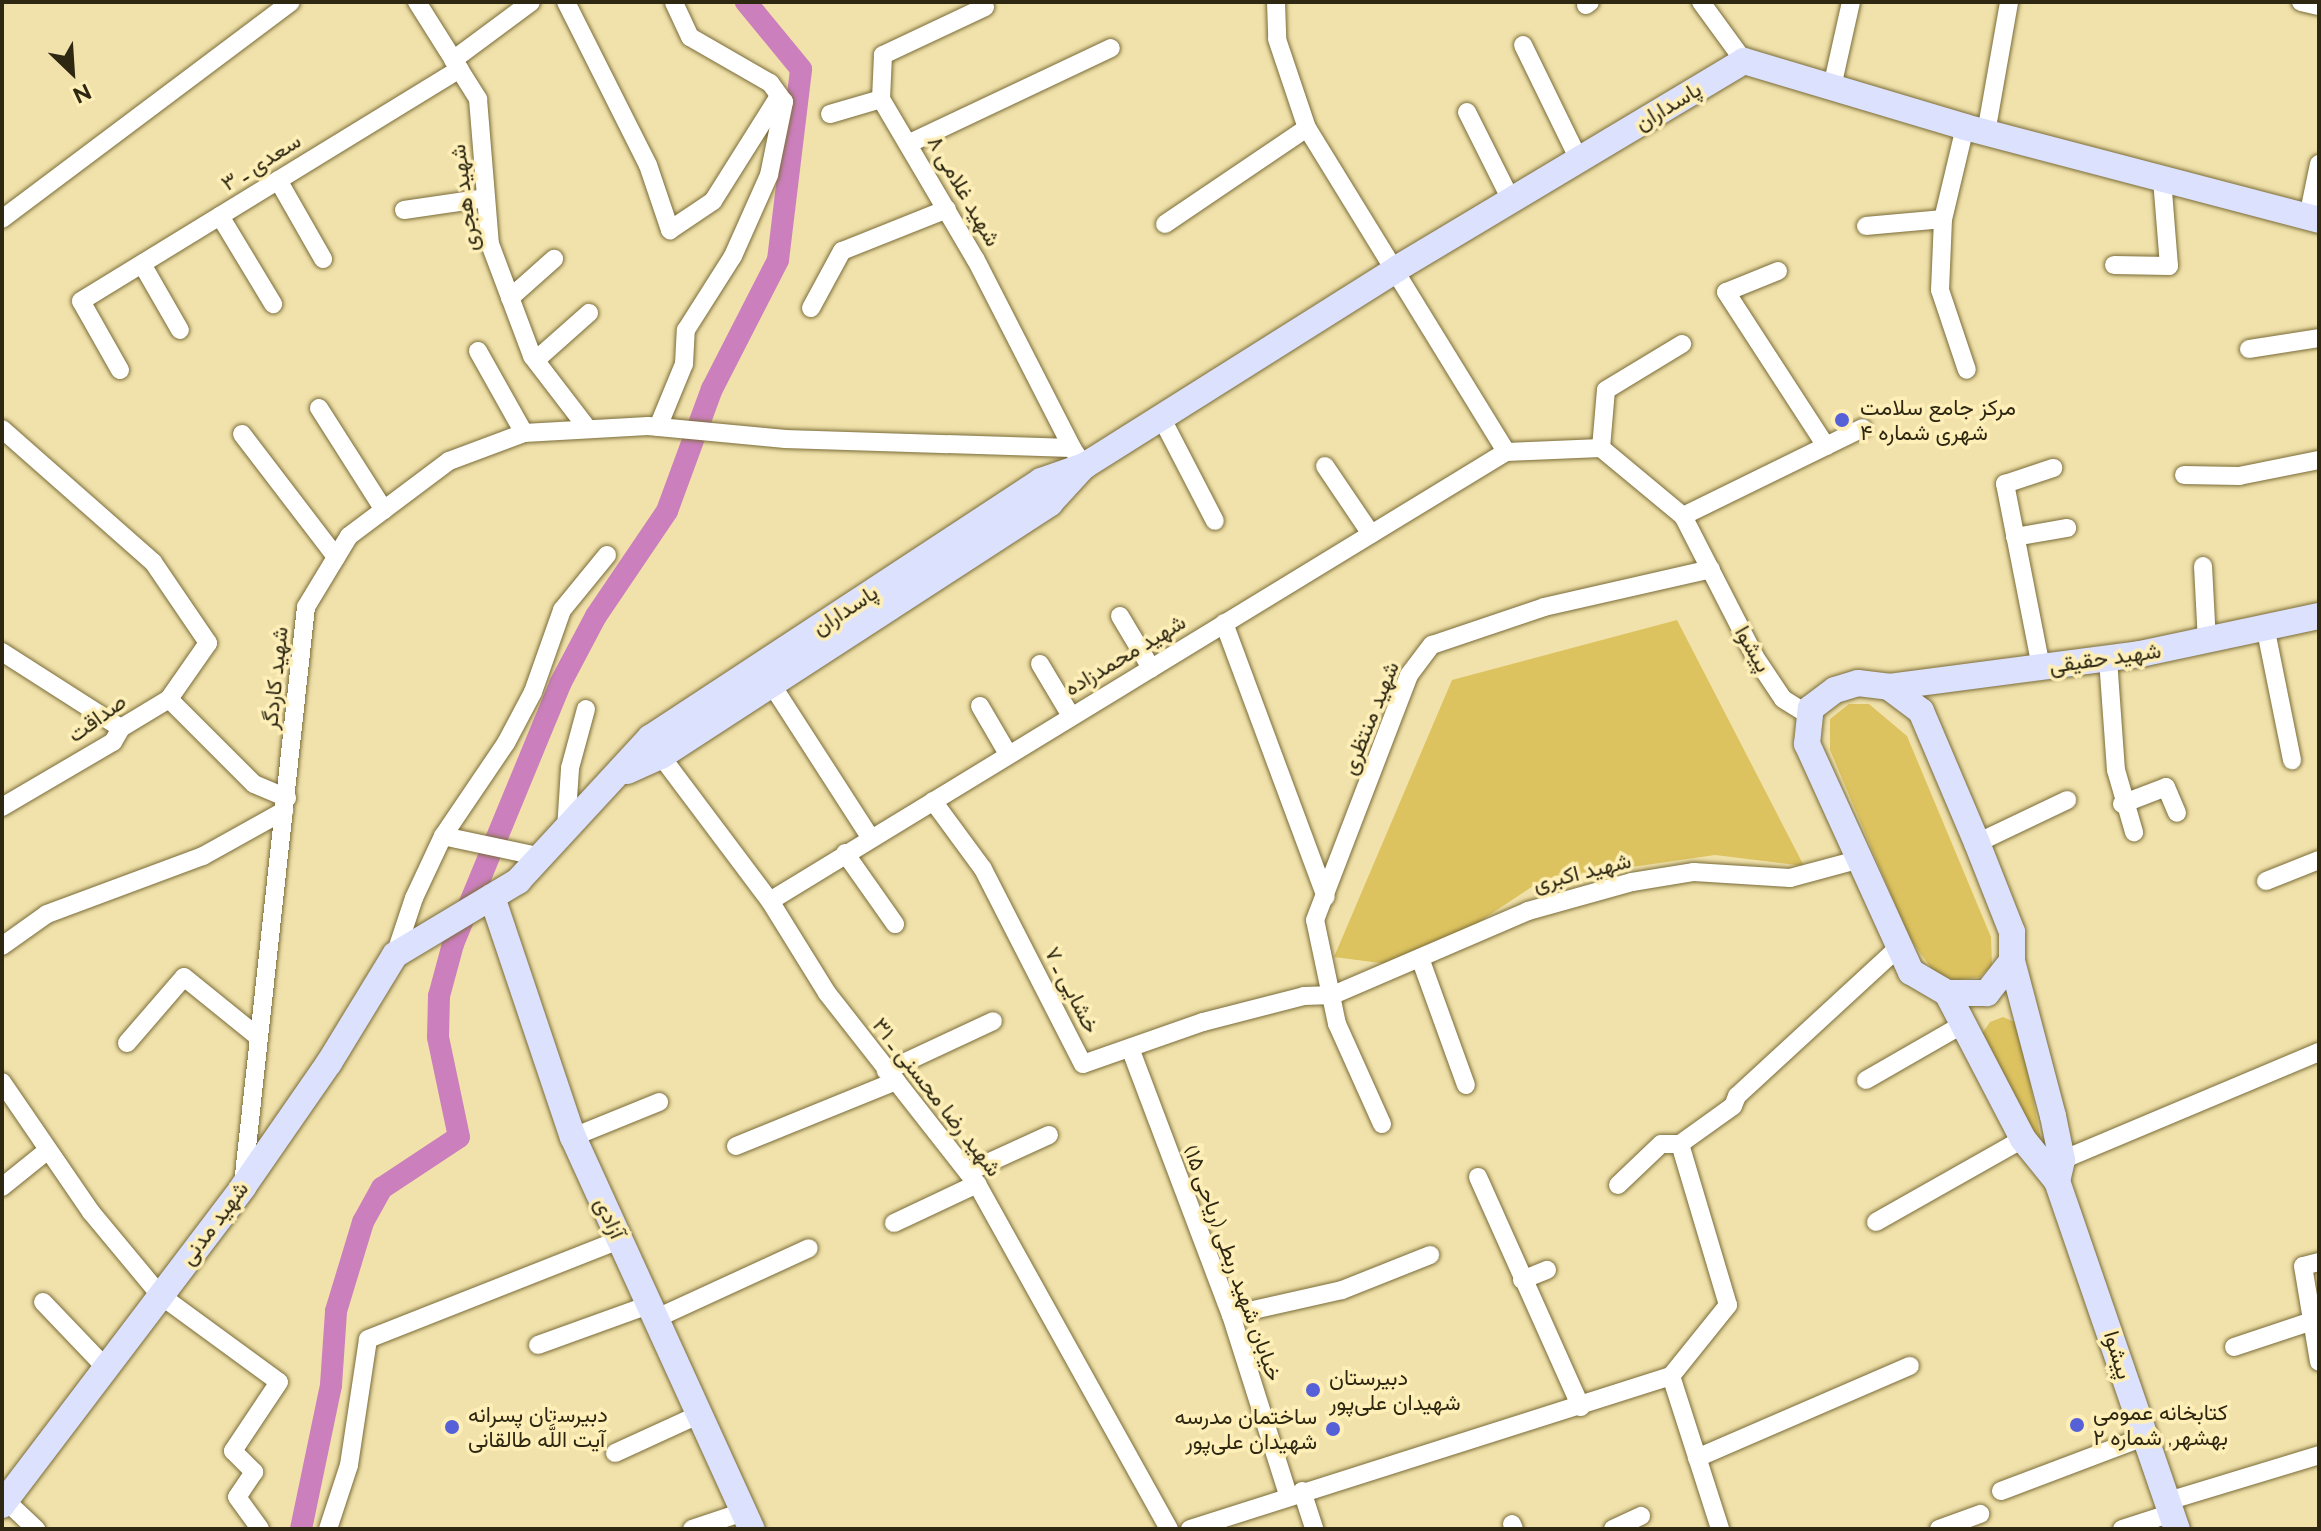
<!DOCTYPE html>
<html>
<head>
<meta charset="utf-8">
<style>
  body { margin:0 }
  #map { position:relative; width:2321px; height:1531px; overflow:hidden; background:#f1e2ab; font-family:Raleway,Vazirmatn,sans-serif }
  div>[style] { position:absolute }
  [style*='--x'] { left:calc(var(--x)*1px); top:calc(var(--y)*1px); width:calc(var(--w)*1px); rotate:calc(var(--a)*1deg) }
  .green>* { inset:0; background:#ddc360 }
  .canal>* { height:22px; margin:-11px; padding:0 11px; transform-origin:11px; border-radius:11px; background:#cb7fbc }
  .roads { filter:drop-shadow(0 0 2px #7a6c39) drop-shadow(0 0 2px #7a6c39) }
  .street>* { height:18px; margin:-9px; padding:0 9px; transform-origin:9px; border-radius:9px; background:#fff }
  .secondary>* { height:26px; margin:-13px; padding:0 13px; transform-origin:13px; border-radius:13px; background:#dce1fe }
  .dots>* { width:22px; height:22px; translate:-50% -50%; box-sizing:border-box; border:4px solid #feefb8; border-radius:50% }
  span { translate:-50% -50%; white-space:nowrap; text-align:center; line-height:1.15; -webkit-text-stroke:7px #feefb8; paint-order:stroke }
  .street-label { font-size:22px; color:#2e2813 }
  .poi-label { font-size:22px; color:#2e2813 }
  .left { translate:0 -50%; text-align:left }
  .right { translate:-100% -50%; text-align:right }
  .frame { position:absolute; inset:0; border:4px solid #2e2813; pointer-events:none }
  .north { position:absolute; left:32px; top:32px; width:80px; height:80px; -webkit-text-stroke:6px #feefb8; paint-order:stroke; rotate:155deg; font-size:22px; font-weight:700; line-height:32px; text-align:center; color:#2e2813 }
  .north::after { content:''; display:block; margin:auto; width:28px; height:36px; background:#2e2813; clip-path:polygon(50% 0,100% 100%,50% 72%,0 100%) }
</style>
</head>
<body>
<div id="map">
  <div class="green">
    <i style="clip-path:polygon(1677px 620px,1804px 866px,1715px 855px,1542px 880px,1411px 967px,1334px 957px,1452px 680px)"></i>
    <i style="clip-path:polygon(1849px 704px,1869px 704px,1907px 736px,1991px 937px,1992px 965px,1980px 977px,1953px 980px,1935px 973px,1910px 939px,1830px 750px,1830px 719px)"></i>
    <i style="clip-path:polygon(2003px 1017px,2019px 1024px,2043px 1151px,1981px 1035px,1990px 1022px)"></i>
  </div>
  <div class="canal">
    <i style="--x:301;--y:1529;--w:147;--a:-78.2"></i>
    <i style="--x:331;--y:1385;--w:74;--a:-86.1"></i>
    <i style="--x:336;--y:1311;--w:93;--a:-73.1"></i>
    <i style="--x:363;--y:1222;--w:39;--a:-61"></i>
    <i style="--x:382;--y:1188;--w:92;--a:-33.5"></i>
    <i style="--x:459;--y:1137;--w:102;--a:-101.9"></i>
    <i style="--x:438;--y:1037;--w:41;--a:-88.6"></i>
    <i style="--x:439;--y:996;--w:54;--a:-74.9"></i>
    <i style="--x:453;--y:944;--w:281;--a:-67.6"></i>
    <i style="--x:560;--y:684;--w:77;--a:-62.1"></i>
    <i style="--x:596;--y:616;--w:127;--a:-55.9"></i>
    <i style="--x:667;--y:511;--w:130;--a:-69.8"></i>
    <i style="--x:712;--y:389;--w:145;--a:-62.9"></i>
    <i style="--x:778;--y:260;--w:192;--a:-83.1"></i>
    <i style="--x:801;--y:69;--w:87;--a:-129.4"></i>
  </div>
  <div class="roads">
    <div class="street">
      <i style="--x:417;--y:2;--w:115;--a:57.8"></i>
      <i style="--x:478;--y:99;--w:145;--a:85.3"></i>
      <i style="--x:490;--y:244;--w:120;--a:69.4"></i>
      <i style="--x:532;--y:356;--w:92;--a:52.5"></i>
      <i style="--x:566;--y:2;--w:182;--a:63.3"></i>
      <i style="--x:648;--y:165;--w:69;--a:71.3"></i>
      <i style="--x:670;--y:230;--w:52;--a:-34"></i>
      <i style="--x:713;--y:201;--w:124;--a:-57.8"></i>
      <i style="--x:1276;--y:2;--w:37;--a:88"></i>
      <i style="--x:1277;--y:39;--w:94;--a:71.4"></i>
      <i style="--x:1307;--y:128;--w:380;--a:58.4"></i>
      <i style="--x:1701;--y:2;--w:73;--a:53.9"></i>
      <i style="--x:2301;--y:2;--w:18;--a:13"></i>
      <i style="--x:1586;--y:5;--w:5;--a:-37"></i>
      <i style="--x:985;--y:7;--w:113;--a:154.8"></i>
      <i style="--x:883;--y:55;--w:44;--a:92.6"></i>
      <i style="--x:881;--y:99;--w:187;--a:59.5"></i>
      <i style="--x:976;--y:260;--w:211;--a:62.9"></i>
      <i style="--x:1523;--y:45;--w:128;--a:64"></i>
      <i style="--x:453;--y:60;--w:97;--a:-36.6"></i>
      <i style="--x:1832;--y:87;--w:87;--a:-77.4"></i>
      <i style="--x:1467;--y:112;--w:98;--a:63.4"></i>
      <i style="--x:830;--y:114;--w:53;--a:-16.4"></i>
      <i style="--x:1965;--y:127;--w:95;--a:103.4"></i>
      <i style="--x:1943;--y:219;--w:71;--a:92.4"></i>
      <i style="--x:1940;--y:290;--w:84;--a:71.4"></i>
      <i style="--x:1986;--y:133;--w:133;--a:-80"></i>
      <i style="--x:910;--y:143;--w:222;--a:-25.3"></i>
      <i style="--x:278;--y:180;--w:91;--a:60.3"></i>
      <i style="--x:404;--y:210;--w:83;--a:-8.3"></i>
      <i style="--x:220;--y:216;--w:103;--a:58.9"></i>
      <i style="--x:2308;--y:217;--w:54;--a:-78.3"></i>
      <i style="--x:2;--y:219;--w:361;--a:-36.9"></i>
      <i style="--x:1165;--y:224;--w:171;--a:-34.1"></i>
      <i style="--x:1866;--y:226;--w:77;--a:-5.2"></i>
      <i style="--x:142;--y:264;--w:76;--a:60.1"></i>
      <i style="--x:2114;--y:265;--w:55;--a:1"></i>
      <i style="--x:2169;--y:266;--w:87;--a:-94.6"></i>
      <i style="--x:1778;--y:271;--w:56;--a:158"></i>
      <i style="--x:1726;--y:292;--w:184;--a:57"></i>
      <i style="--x:510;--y:298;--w:59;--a:-41.6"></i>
      <i style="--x:811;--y:308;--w:65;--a:-61.5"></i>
      <i style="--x:842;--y:251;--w:113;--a:-21.8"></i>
      <i style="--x:2249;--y:349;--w:71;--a:-8.9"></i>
      <i style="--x:478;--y:351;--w:94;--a:60.7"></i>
      <i style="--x:536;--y:360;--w:71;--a:-41.6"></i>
      <i style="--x:120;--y:370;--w:79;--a:-119.5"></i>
      <i style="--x:81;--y:301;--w:444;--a:-31.5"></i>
      <i style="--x:319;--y:408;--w:121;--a:57.5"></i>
      <i style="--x:1161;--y:417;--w:117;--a:62.6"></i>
      <i style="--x:658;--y:427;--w:68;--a:-67.6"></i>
      <i style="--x:684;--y:364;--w:34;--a:-87"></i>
      <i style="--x:686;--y:330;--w:88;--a:-57.6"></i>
      <i style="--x:733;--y:256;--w:89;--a:-66"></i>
      <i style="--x:769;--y:175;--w:75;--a:-78.4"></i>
      <i style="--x:784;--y:102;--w:24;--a:-126"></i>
      <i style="--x:770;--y:83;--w:92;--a:-150.1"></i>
      <i style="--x:690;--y:37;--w:38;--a:-115"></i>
      <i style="--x:2;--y:429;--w:201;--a:41.4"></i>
      <i style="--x:153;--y:562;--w:98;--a:55.8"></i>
      <i style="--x:208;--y:643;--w:68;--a:124.9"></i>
      <i style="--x:242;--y:434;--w:155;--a:52.6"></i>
      <i style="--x:1601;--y:448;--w:58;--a:-85.1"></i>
      <i style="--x:1606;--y:390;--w:89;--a:-31.2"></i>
      <i style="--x:1325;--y:466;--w:82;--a:55.9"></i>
      <i style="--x:2184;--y:475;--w:55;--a:1"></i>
      <i style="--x:2239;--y:476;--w:82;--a:-11.3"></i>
      <i style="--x:1683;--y:516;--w:200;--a:-26.1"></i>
      <i style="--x:2015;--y:537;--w:53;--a:-9.8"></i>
      <i style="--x:2203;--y:566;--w:77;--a:87"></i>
      <i style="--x:1120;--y:616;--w:61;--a:59.2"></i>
      <i style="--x:1224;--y:623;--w:292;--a:69.6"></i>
      <i style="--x:2266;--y:631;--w:132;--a:78.6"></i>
      <i style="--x:2;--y:652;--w:141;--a:32.6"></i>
      <i style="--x:2108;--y:659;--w:111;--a:85.9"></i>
      <i style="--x:2116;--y:770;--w:65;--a:73.8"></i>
      <i style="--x:1040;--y:664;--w:61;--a:59.2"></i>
      <i style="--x:2041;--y:667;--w:187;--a:-101.1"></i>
      <i style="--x:2005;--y:484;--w:51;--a:-18.4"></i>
      <i style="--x:770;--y:682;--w:184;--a:57.2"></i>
      <i style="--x:980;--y:706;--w:56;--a:59.7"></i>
      <i style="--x:661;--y:756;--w:181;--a:53.1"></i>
      <i style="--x:770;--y:901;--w:108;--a:58.2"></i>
      <i style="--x:827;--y:993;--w:243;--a:51.9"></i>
      <i style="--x:977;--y:1184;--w:395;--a:60.9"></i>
      <i style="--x:933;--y:801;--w:84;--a:53.7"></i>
      <i style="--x:983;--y:869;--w:219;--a:62.9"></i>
      <i style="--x:1083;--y:1064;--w:127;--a:-19.3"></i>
      <i style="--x:1203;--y:1022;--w:104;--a:-14.4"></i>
      <i style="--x:1304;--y:996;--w:29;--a:-2"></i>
      <i style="--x:1333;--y:995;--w:212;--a:-23.3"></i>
      <i style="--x:1528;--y:911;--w:108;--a:-15.6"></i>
      <i style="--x:1632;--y:882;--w:63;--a:-9.2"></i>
      <i style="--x:1694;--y:872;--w:96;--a:3.6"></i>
      <i style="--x:1790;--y:878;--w:69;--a:-15"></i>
      <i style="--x:2122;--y:804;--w:47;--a:-21.1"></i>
      <i style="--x:2166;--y:787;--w:28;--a:67"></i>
      <i style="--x:2;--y:807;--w:129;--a:-30.4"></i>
      <i style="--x:113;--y:742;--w:16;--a:-60"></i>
      <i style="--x:121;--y:728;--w:56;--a:-31.1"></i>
      <i style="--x:169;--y:699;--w:120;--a:45"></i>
      <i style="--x:254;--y:784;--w:36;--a:23"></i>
      <i style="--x:566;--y:829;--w:61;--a:-86.2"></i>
      <i style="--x:570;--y:768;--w:61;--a:-74.8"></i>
      <i style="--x:443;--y:836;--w:101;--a:12"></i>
      <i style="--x:1977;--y:843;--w:100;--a:-25.5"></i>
      <i style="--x:845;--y:853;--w:87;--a:54.8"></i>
      <i style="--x:2266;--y:881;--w:57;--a:-21.6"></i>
      <i style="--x:770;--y:901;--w:862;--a:-31.39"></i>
      <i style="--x:1506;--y:452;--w:95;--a:-2.4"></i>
      <i style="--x:1601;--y:448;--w:107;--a:39.7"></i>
      <i style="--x:1683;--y:516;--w:158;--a:62.9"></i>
      <i style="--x:1755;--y:657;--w:50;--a:56.3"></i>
      <i style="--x:1783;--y:699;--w:32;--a:32"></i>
      <i style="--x:2;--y:946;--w:55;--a:-35.4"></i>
      <i style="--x:47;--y:914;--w:166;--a:-20.4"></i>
      <i style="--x:203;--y:856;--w:93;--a:-29.1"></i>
      <i style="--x:395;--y:955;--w:60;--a:-71.6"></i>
      <i style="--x:414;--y:898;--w:68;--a:-64.9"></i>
      <i style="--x:443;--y:836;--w:112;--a:-55.9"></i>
      <i style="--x:506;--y:743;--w:58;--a:-62.1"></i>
      <i style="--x:533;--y:692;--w:87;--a:-70.5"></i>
      <i style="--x:562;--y:610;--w:71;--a:-50.7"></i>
      <i style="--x:1420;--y:958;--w:135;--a:70.1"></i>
      <i style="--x:127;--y:1043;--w:87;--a:-49.2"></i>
      <i style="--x:184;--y:977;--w:95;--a:39"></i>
      <i style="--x:1130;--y:1048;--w:285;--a:69.3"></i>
      <i style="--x:1231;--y:1315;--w:189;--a:72.4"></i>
      <i style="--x:886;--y:1071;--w:118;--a:-25"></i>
      <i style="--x:1866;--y:1080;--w:114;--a:-29.9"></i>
      <i style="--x:2;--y:1082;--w:158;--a:55.6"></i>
      <i style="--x:91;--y:1212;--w:108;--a:50.3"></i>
      <i style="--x:160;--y:1295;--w:147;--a:36.2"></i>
      <i style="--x:279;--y:1382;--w:83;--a:123.7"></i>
      <i style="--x:233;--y:1451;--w:30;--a:45"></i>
      <i style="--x:254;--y:1472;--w:30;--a:124"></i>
      <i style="--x:237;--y:1497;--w:39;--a:54"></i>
      <i style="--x:1382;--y:1124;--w:110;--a:-114.2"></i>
      <i style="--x:1337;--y:1024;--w:106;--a:-101.9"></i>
      <i style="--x:1315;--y:920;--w:262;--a:-69"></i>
      <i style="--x:1409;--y:675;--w:38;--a:-53"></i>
      <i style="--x:1432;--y:645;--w:118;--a:-18.7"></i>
      <i style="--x:1544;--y:607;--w:171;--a:-12.8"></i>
      <i style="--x:573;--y:1137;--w:93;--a:-22.1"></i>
      <i style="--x:1680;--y:1144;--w:65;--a:-35.6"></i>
      <i style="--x:1733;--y:1106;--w:11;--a:-68"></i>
      <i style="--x:1737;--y:1096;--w:216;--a:-42.6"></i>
      <i style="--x:736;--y:1146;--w:173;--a:-22.1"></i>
      <i style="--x:2062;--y:1160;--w:279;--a:-22.8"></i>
      <i style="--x:968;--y:1172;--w:89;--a:-24.6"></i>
      <i style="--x:1478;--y:1177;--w:252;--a:65.9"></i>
      <i style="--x:243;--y:1184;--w:580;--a:-83.77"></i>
      <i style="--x:306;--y:607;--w:83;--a:-58.8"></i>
      <i style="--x:349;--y:536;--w:125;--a:-36.9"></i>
      <i style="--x:449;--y:461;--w:80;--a:-20.5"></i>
      <i style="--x:524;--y:433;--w:124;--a:-3.2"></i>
      <i style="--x:648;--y:426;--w:138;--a:5.4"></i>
      <i style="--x:785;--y:439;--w:287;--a:1.8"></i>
      <i style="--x:1072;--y:448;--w:22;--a:56"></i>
      <i style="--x:1618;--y:1185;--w:59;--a:-43.6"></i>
      <i style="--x:1661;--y:1144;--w:19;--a:0"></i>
      <i style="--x:2;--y:1187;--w:59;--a:-38.8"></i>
      <i style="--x:1876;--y:1222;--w:169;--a:-29.5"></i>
      <i style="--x:894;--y:1223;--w:92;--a:-25.2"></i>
      <i style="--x:2319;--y:1262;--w:16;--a:166"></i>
      <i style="--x:2303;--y:1266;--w:97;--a:80.5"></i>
      <i style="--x:1522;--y:1280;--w:27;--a:-22"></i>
      <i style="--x:43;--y:1302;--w:94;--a:46.3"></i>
      <i style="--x:1231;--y:1315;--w:114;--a:-12.7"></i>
      <i style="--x:1342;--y:1290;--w:95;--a:-21.7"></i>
      <i style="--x:657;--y:1318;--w:167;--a:-24.7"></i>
      <i style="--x:538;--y:1345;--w:120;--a:-19.9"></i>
      <i style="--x:2234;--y:1347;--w:82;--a:-18.4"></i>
      <i style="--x:1671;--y:1376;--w:91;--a:-51.2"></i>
      <i style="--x:1728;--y:1305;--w:168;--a:-106.6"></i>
      <i style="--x:1671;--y:1376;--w:161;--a:72.2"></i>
      <i style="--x:615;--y:1453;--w:94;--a:-24.6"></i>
      <i style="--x:1697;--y:1458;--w:232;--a:-23.4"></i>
      <i style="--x:1302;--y:1491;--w:40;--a:72"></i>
      <i style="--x:2001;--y:1491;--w:153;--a:-20.7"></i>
      <i style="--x:2;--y:1497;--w:47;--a:43.3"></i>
      <i style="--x:2168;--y:1501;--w:158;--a:-16.9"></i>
      <i style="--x:1512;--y:1524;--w:5;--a:68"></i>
      <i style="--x:328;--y:1529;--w:67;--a:-71.8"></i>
      <i style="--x:349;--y:1465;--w:127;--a:-81.4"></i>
      <i style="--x:368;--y:1339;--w:270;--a:-21.5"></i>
      <i style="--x:692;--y:1529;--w:54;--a:-18.4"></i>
      <i style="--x:1190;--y:1529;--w:505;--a:-17.65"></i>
      <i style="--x:1613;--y:1529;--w:31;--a:-25"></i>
      <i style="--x:1939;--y:1529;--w:44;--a:-20.1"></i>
      <i style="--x:2122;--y:1529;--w:52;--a:-17.7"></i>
    </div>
    <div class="secondary">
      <i style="--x:1858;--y:683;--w:31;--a:7"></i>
      <i style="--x:1889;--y:687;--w:40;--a:37"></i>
      <i style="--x:1921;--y:711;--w:143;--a:67"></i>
      <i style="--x:1977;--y:843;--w:96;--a:68.5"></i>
      <i style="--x:2012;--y:932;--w:29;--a:90"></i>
      <i style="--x:2012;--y:961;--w:41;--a:128"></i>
      <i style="--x:1987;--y:993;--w:40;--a:180"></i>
      <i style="--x:1947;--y:993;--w:42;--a:-149.7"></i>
      <i style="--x:1911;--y:972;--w:251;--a:-114.5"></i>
      <i style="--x:1807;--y:744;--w:36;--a:-84"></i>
      <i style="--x:1811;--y:708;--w:30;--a:-37"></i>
      <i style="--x:1835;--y:690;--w:24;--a:-17"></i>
      <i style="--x:1889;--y:687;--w:253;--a:-7.5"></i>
      <i style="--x:2140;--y:654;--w:183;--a:-12"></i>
      <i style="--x:627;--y:771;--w:37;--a:-24"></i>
      <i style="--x:661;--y:756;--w:464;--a:-33"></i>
      <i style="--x:1050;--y:503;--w:47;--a:-47.6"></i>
      <i style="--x:492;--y:897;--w:253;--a:71.4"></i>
      <i style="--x:573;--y:1137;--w:431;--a:65.5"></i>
      <i style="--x:2012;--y:961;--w:160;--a:75.2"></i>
      <i style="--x:2053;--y:1116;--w:45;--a:78.4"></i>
      <i style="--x:2062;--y:1160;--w:22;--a:103"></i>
      <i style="--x:1947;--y:993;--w:165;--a:62.5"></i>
      <i style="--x:2023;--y:1139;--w:54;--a:51"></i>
      <i style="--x:2057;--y:1181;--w:368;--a:71"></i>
      <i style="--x:2;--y:1505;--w:399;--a:-52.8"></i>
      <i style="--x:243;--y:1187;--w:151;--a:-55.3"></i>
      <i style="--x:329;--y:1063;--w:127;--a:-58.6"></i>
      <i style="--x:395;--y:955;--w:144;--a:-31"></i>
      <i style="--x:518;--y:881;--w:195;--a:-47.3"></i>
      <i style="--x:650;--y:738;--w:468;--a:-33.3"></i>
      <i style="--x:1041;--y:481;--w:46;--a:-19.2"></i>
      <i style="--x:1084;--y:466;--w:371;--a:-32.2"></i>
      <i style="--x:1398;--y:268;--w:403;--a:-30.9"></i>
      <i style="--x:1744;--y:61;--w:231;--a:16.6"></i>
      <i style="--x:1965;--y:127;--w:366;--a:14.7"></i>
    </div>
  </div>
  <div class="dots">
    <i style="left:1842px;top:420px;background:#5661d8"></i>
    <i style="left:1313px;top:1390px;background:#5661d8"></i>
    <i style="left:2077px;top:1425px;background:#5661d8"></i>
    <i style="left:452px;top:1427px;background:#5661d8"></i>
    <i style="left:1333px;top:1429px;background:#5661d8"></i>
  </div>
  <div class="street-label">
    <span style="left:1668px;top:106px;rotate:-31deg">پاسداران</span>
    <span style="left:261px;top:162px;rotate:-32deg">سعدی ـ ۳</span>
    <span style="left:964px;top:191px;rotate:60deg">۸ شهید غلامی</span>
    <span style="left:464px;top:198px;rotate:-97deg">شهید هجری</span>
    <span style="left:845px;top:610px;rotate:-33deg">پاسداران</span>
    <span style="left:1753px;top:649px;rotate:60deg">پیشوا</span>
    <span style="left:1125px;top:655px;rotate:-31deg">شهید محمدزاده</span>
    <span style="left:2105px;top:658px;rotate:-8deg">شهید حقیقی</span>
    <span style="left:275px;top:678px;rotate:-84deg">شهید کاردگر</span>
    <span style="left:97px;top:718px;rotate:-36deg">صداقت</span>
    <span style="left:1370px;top:718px;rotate:-68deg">شهید منتظری</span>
    <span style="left:1582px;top:872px;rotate:-14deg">شهید اکبری</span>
    <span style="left:1072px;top:990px;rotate:63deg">خشایی ـ ۷</span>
    <span style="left:937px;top:1097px;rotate:52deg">شهید رضا محسنی ـ ۳۱</span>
    <span style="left:610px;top:1218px;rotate:66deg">آزادی</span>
    <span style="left:214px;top:1223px;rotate:-53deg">شهید مدنی</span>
    <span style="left:1233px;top:1263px;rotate:70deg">خیابان شهید ربطی (ریاحی ۱۵)</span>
    <span style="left:2118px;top:1355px;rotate:73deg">پیشوا</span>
  </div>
  <div class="poi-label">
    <span class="left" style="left:1860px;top:420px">مرکز جامع سلامت<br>شهری شماره ۴</span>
    <span class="left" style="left:1329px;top:1390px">دبیرستان<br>شهیدان علی‌پور</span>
    <span class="left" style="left:2093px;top:1425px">کتابخانه عمومی<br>بهشهر, شماره ۲</span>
    <span class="left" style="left:468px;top:1427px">دبیرستان پسرانه<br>آیت اللَّه طالقانی</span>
    <span class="right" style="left:1317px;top:1429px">ساختمان مدرسه<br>شهیدان علی‌پور</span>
  </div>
  <div class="frame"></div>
  <div class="north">N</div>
</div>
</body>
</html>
